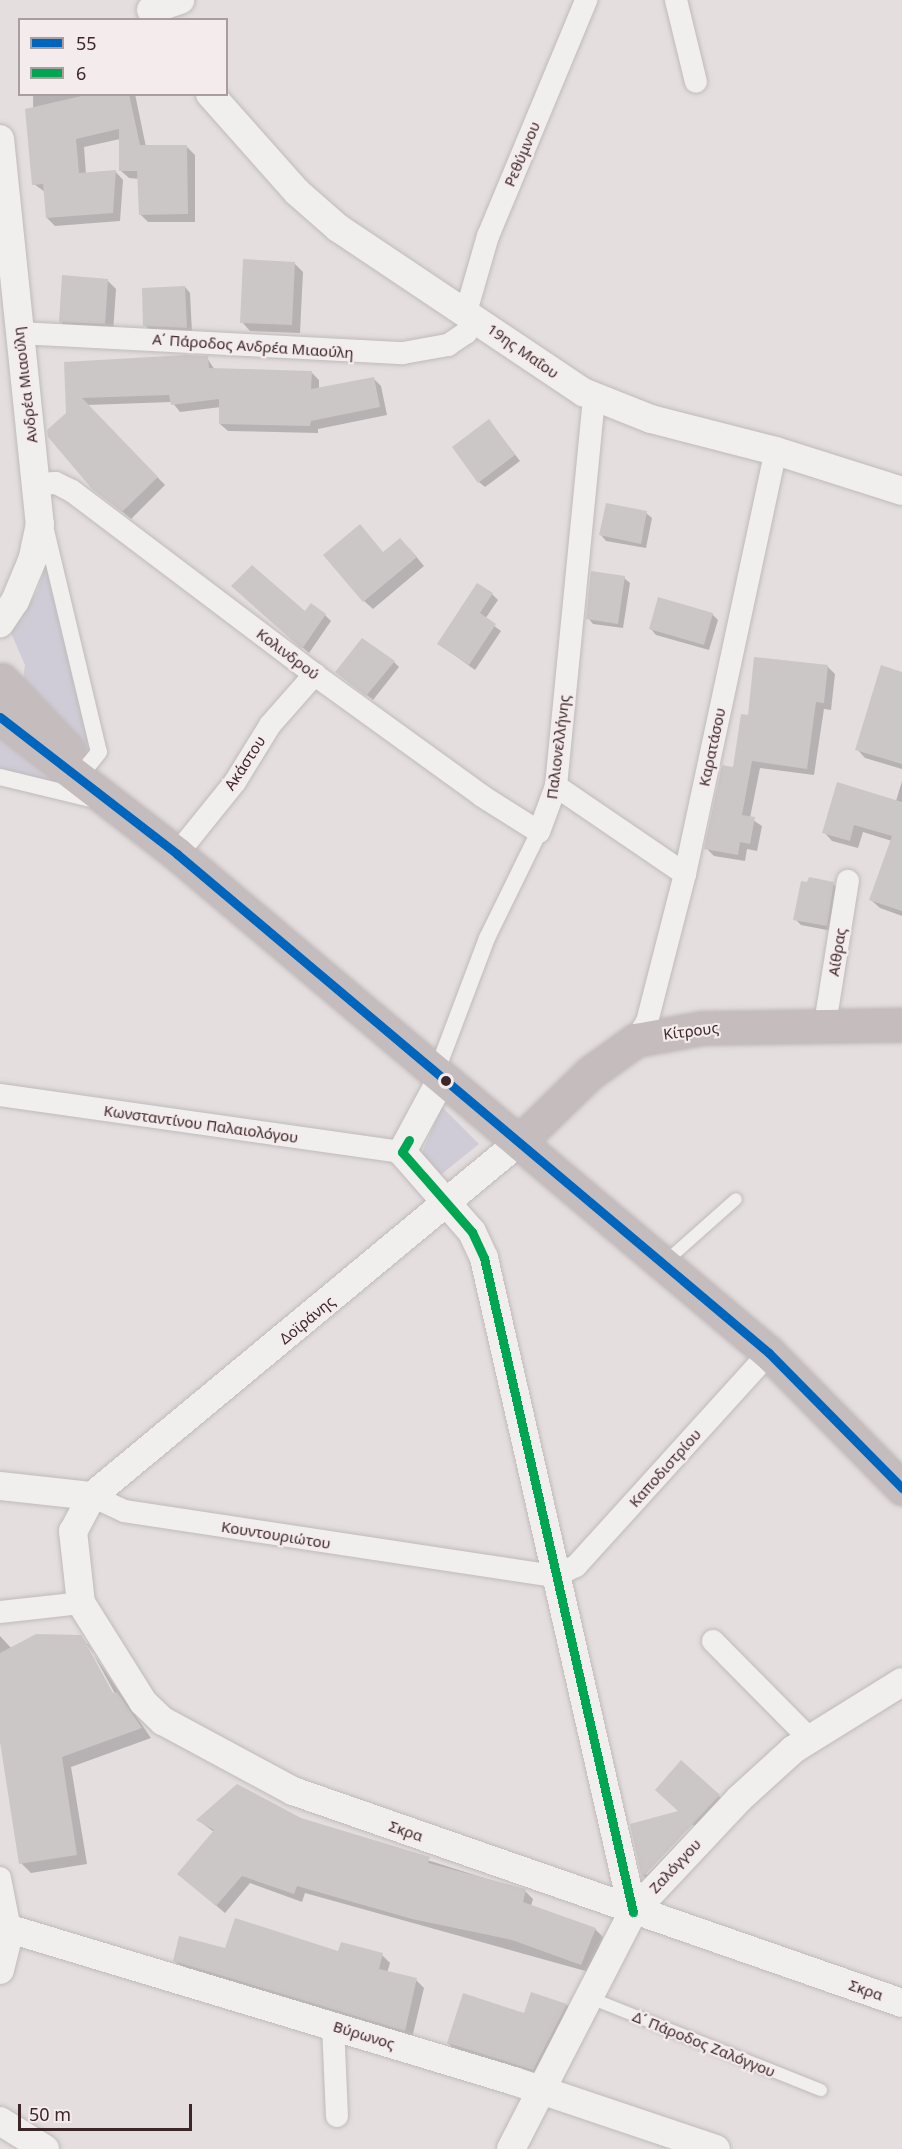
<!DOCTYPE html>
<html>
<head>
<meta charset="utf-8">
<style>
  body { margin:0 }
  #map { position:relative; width:902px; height:2149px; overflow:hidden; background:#e4dedf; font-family:"Noto Sans",sans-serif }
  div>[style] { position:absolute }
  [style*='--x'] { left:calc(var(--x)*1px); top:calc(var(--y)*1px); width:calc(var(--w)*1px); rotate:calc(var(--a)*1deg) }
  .green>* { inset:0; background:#d0ccd7 }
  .shadow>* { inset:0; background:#0003 }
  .building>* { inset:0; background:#ccc7c7 }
  .roads { filter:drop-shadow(0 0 2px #c0baba) drop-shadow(0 0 2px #c0baba) }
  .service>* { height:12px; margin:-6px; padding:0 6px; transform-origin:6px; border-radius:6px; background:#f1eeee }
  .pedestrian>* { height:16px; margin:-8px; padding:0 8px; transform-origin:8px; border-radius:8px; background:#f1eeee }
  .minor>* { height:22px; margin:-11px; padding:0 11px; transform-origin:11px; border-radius:11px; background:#f1eeee }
  .tertiary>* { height:28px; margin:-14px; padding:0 14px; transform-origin:14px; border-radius:14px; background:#f1eeee }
  .secondary>* { height:33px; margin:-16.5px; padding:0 16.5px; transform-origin:16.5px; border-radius:16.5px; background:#c4bcbd }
  .bus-1>* { height:9px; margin:-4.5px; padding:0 4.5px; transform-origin:4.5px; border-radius:4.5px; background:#0065bd }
  .bus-2>* { height:9px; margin:-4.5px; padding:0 4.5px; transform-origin:4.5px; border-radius:4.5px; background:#00a651 }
  .dots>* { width:16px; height:16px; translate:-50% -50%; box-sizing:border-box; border:3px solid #f4ebec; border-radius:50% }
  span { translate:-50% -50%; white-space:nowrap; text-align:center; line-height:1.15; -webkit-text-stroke:4.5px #f4ebec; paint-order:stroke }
  .street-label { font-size:15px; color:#3d2627 }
  .legend { position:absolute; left:18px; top:18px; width:210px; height:78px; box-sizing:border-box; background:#f4ebec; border:2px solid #ab9c9d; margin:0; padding:8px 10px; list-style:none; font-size:18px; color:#3d2627 }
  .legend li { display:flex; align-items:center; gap:12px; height:30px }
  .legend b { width:30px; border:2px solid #ab9c9d }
  .scale { position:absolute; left:18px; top:2104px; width:174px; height:27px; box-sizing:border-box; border:3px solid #3d2627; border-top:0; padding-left:8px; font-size:18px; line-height:21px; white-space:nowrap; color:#3d2627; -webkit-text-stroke:4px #f4ebec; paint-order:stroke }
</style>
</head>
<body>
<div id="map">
  <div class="green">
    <i style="clip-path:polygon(47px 561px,94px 748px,87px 756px,23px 680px,25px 665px,11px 633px,38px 590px)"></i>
    <i style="clip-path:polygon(0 734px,87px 793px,0 770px)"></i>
    <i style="clip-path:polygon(442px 1107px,479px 1144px,438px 1177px,420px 1157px)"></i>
  </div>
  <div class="shadow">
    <i style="clip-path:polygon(33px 94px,135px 94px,146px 147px,186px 146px,195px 155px,195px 222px,148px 222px,140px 214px,139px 179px,129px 178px,120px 170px,120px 139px,84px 147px,86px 174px,115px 171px,123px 180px,120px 221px,55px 226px,47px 218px,45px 192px,34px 184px)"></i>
    <i style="clip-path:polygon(294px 263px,303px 272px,300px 333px,250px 331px,242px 322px)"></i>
    <i style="clip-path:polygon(107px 280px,116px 289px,113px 332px,69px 330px,60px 321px)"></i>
    <i style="clip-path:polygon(185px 287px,190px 293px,192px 333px,150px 331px,145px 325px)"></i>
    <i style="clip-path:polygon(207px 358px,215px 370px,311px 372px,319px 380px,319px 389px,374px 379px,381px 386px,387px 415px,318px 429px,318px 433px,228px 431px,220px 424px,221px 407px,180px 412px,172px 402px,87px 405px,165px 485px,131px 519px,90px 485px,68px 414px,66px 364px)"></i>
    <i style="clip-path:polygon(494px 427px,520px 461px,485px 487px,479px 482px)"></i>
    <i style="clip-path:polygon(646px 513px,652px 518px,646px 548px,606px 541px,601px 535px)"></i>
    <i style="clip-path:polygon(409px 548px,424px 566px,373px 609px,364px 601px,384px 554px)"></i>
    <i style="clip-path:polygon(624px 578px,630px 583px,623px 628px,593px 624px,588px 618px)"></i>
    <i style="clip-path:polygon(239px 592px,306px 613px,325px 615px,331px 621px,309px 653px)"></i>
    <i style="clip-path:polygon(492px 594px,498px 600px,485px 619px,501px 631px,475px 670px,439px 644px)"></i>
    <i style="clip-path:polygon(712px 614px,718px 620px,709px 650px,656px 635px,651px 629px)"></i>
    <i style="clip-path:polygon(394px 662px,399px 667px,373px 700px,337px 672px)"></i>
    <i style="clip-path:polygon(828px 667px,835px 674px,831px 710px,824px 709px,814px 775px,760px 768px,750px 818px,762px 826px,757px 851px,747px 849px,745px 861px,714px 856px,706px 848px,750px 717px)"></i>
    <i style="clip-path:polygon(902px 673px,902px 769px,865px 758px,857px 749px)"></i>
    <i style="clip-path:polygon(902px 781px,902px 916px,880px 908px,871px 900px,892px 841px,863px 832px,858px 848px,832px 841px,824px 832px,896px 801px)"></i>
    <i style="clip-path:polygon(833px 884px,839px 890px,832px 931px,801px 925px,795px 919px)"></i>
    <i style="clip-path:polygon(evenodd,0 1636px,12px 1649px,81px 1636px,151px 1738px,71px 1767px,87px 1864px,31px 1873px,21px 1863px,0 1732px,0 1636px,85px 1644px,88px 1644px,118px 1699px,116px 1701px,85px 1644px)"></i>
    <i style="clip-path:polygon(evenodd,681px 1762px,733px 1809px,657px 1890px,644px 1877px,632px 1825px,680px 1812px,681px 1762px,690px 1825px,695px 1825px,647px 1875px,645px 1873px,690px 1825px)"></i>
    <i style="clip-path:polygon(198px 1820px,301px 1820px,525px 1891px,533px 1899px,531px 1906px,595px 1929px,603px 1937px,589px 1972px,305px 1893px,302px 1902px,250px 1883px,225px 1913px,187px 1881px,214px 1832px)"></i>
    <i style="clip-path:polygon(226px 1950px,382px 1955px,390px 1963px,387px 1973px,416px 1980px,424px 1988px,412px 2038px,182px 1968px,174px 1960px)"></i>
    <i style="clip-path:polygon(567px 2005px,575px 2013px,542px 2078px,457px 2052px,448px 2043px,525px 2014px)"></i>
  </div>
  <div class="building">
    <i style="clip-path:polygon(90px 94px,129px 94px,140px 145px,187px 145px,188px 214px,139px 215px,137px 171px,119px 171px,119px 129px,76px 139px,79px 173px,116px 170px,113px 213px,46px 218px,43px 184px,32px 185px,25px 109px)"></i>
    <i style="clip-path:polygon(243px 259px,295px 262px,292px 325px,240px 323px)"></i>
    <i style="clip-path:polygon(62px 275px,108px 279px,105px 324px,59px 322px)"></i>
    <i style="clip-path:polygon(185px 286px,187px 328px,143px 326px,142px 288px)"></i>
    <i style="clip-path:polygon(186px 355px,208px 356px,209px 368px,312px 371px,311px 389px,374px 377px,380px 407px,311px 421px,310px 426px,219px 424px,219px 399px,171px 405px,169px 395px,82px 398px,158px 477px,122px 512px,92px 489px,48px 437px,47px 430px,66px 413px,64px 362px)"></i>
    <i style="clip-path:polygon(489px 419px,515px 455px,478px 483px,452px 447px)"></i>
    <i style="clip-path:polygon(606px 503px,647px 511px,641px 544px,599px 535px)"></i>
    <i style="clip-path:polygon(360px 524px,383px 552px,400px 538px,417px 557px,363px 602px,323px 555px)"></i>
    <i style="clip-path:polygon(252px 565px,305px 611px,311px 603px,326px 614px,302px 649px,231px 586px)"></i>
    <i style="clip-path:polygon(591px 571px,625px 576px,618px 624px,586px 619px)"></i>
    <i style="clip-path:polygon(477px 583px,493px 593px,480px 613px,496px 624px,469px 665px,437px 644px)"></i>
    <i style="clip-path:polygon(658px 597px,713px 613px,704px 645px,649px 629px)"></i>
    <i style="clip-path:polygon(362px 638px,395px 661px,366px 696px,335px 672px)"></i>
    <i style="clip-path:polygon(754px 657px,828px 665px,824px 703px,816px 702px,807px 769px,752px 761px,742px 815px,755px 817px,750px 844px,740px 842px,738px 855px,704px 849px,722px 765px,733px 767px,741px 714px,748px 715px)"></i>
    <i style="clip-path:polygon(881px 665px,902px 672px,902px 764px,855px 750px)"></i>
    <i style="clip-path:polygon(837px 782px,902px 802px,902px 911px,869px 900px,892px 836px,854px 825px,850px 841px,822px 833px)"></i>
    <i style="clip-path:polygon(809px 877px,834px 882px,827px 926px,793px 920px,801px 881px,807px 882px)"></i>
    <i style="clip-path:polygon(36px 1634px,81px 1635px,113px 1693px,117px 1692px,142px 1728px,62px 1757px,77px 1855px,19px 1864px,0 1742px,0 1653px)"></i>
    <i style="clip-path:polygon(681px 1760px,720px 1795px,642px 1878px,630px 1824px,678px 1811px,655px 1790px)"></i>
    <i style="clip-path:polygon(237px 1784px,301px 1818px,430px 1857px,428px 1863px,526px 1889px,523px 1902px,596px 1928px,581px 1965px,512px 1940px,412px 1919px,297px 1886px,294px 1894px,242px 1876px,216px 1906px,177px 1874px,214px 1830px,196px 1820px)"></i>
    <i style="clip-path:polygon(235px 1918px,338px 1951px,341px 1942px,383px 1953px,379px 1969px,417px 1978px,405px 2031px,173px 1961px,179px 1936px,225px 1948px)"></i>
    <i style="clip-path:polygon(531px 1992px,567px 2004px,533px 2070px,447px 2043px,463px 1993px,524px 2013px)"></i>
  </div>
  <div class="roads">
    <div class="service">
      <i style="--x:664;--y:1263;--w:96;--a:-41.6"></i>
      <i style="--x:588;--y:1997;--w:251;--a:21.8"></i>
    </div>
    <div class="pedestrian">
      <i style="--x:45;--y:526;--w:232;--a:76.6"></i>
      <i style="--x:99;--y:752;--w:22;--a:129"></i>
      <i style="--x:0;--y:777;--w:98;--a:13.6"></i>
      <i style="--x:436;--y:1073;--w:144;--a:-69.3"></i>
      <i style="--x:487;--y:938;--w:118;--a:-63.9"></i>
    </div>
    <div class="minor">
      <i style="--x:676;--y:0;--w:84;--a:76.3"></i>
      <i style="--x:466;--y:312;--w:79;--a:-73.9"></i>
      <i style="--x:488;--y:236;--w:256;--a:-67.4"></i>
      <i style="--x:19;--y:333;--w:385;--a:3"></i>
      <i style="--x:403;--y:353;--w:46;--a:-10.1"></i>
      <i style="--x:448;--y:345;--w:22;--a:-34"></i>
      <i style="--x:466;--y:333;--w:17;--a:-59"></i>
      <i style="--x:38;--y:484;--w:18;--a:-3"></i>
      <i style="--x:56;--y:483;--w:18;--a:27"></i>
      <i style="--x:72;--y:491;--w:300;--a:37.1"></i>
      <i style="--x:311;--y:672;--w:211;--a:35.9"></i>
      <i style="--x:482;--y:796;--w:67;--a:32.3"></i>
      <i style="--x:539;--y:832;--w:49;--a:-69.7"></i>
      <i style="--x:556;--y:786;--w:390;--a:-84.4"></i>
      <i style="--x:556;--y:786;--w:156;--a:34.3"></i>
      <i style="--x:177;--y:854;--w:92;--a:-51.1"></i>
      <i style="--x:235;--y:782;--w:67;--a:-58.4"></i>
      <i style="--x:270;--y:725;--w:68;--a:-48.6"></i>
      <i style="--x:825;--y:1024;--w:145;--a:-80.9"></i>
      <i style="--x:636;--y:1040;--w:21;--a:-59"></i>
      <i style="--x:647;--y:1022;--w:153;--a:-75.6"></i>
      <i style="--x:685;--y:874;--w:433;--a:-77.9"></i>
      <i style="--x:0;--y:1095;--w:406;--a:8.1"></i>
      <i style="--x:92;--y:1496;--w:35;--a:25"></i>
      <i style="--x:124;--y:1511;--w:437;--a:8.6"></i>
      <i style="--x:556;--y:1576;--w:22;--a:-27"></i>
      <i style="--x:576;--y:1566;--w:287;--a:-47.8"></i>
      <i style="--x:0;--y:1612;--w:81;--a:-6.3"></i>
      <i style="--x:713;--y:1641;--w:138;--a:45.3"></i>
      <i style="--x:0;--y:1878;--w:52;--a:78.9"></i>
      <i style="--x:333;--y:2025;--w:91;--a:87.5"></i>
    </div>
    <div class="tertiary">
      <i style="--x:151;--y:10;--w:31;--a:-19"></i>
      <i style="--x:210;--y:94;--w:131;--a:48.4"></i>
      <i style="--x:297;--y:192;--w:55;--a:41.3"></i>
      <i style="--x:338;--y:228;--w:295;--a:33.8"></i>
      <i style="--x:583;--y:392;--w:73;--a:21.7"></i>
      <i style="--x:651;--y:419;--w:129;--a:14.4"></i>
      <i style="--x:776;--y:451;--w:132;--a:17.6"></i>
      <i style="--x:0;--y:139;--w:387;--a:84.1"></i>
      <i style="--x:40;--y:524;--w:35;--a:102"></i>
      <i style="--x:33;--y:558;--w:47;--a:112.7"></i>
      <i style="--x:15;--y:601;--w:27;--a:124"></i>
      <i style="--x:442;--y:1078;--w:84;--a:118.4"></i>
      <i style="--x:402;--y:1152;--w:106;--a:48.8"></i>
      <i style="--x:472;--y:1232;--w:29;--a:65"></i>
      <i style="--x:484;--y:1258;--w:671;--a:77.17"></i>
      <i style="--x:519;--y:1142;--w:555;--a:140.34"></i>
      <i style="--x:92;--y:1496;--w:40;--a:118"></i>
      <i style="--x:73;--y:1531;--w:72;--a:83.7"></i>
      <i style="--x:81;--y:1603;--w:117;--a:57.9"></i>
      <i style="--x:143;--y:1702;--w:28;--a:44"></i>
      <i style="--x:163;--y:1721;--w:148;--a:28.3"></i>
      <i style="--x:293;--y:1791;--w:645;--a:19.19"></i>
      <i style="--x:0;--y:1486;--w:93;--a:6.2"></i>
      <i style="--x:0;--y:1970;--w:42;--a:-76.3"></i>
      <i style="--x:10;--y:1929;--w:526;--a:16.78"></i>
      <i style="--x:514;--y:2081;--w:213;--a:18.6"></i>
      <i style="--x:0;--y:2121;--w:53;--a:31.9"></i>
      <i style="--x:511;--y:2149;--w:267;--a:-62.8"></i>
      <i style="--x:633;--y:1912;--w:155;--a:-46.8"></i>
      <i style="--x:739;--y:1799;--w:74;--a:-42.3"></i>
      <i style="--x:794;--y:1749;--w:127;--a:-31.8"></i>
    </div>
    <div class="secondary">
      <i style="--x:2;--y:680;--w:96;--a:46.7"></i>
      <i style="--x:0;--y:717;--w:224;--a:37.7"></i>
      <i style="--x:177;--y:854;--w:774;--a:40.13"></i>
      <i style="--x:769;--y:1353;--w:190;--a:45.4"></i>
      <i style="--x:519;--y:1142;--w:99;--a:-44.2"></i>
      <i style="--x:590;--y:1073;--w:57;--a:-35.7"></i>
      <i style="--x:636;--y:1040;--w:67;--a:-10.3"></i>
      <i style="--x:702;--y:1028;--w:200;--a:-0.9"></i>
    </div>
  </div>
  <div class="bus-1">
    <i style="--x:0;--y:717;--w:224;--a:37.7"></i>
    <i style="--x:177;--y:854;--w:774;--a:40.13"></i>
    <i style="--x:769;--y:1353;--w:190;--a:45.4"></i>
  </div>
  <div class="bus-2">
    <i style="--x:409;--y:1140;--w:14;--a:120"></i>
    <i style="--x:402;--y:1152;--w:106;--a:48.8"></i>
    <i style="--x:472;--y:1232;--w:29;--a:65"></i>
    <i style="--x:484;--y:1258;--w:671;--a:77.17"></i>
  </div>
  <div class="dots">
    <i style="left:446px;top:1081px;background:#3d2627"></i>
  </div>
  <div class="street-label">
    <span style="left:522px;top:154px;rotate:-67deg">Ρεθύμνου</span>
    <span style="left:253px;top:346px;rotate:4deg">Α΄ Πάροδος Ανδρέα Μιαούλη</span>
    <span style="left:523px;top:351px;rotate:35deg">19ης Μαΐου</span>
    <span style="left:25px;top:385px;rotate:-97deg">Ανδρέα Μιαούλη</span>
    <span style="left:288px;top:654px;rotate:37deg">Κολινδρού</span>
    <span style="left:558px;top:747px;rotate:-83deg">Παλιονελλήνης</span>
    <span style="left:712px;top:747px;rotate:-78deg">Καρατάσου</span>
    <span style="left:245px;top:763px;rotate:-57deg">Ακάστου</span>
    <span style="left:837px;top:952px;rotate:-81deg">Αίθρας</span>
    <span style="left:691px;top:1031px;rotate:-7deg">Κίτρους</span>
    <span style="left:201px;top:1124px;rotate:8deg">Κωνσταντίνου Παλαιολόγου</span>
    <span style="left:307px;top:1320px;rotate:-39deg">Δοϊράνης</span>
    <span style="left:665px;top:1468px;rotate:-48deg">Καποδιστρίου</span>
    <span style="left:276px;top:1535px;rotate:9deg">Κουντουριώτου</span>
    <span style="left:406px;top:1831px;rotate:19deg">Σκρα</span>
    <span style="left:675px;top:1866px;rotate:-47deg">Ζαλόγγου</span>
    <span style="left:866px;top:1990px;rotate:19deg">Σκρα</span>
    <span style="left:364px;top:2035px;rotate:17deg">Βύρωνος</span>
    <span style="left:704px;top:2044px;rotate:22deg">Δ΄ Πάροδος Ζαλόγγου</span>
  </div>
  <ul class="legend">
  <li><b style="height:8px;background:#0065bd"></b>55</li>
  <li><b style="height:8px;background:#00a651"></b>6</li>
  </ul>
  <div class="scale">50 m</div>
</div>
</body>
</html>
